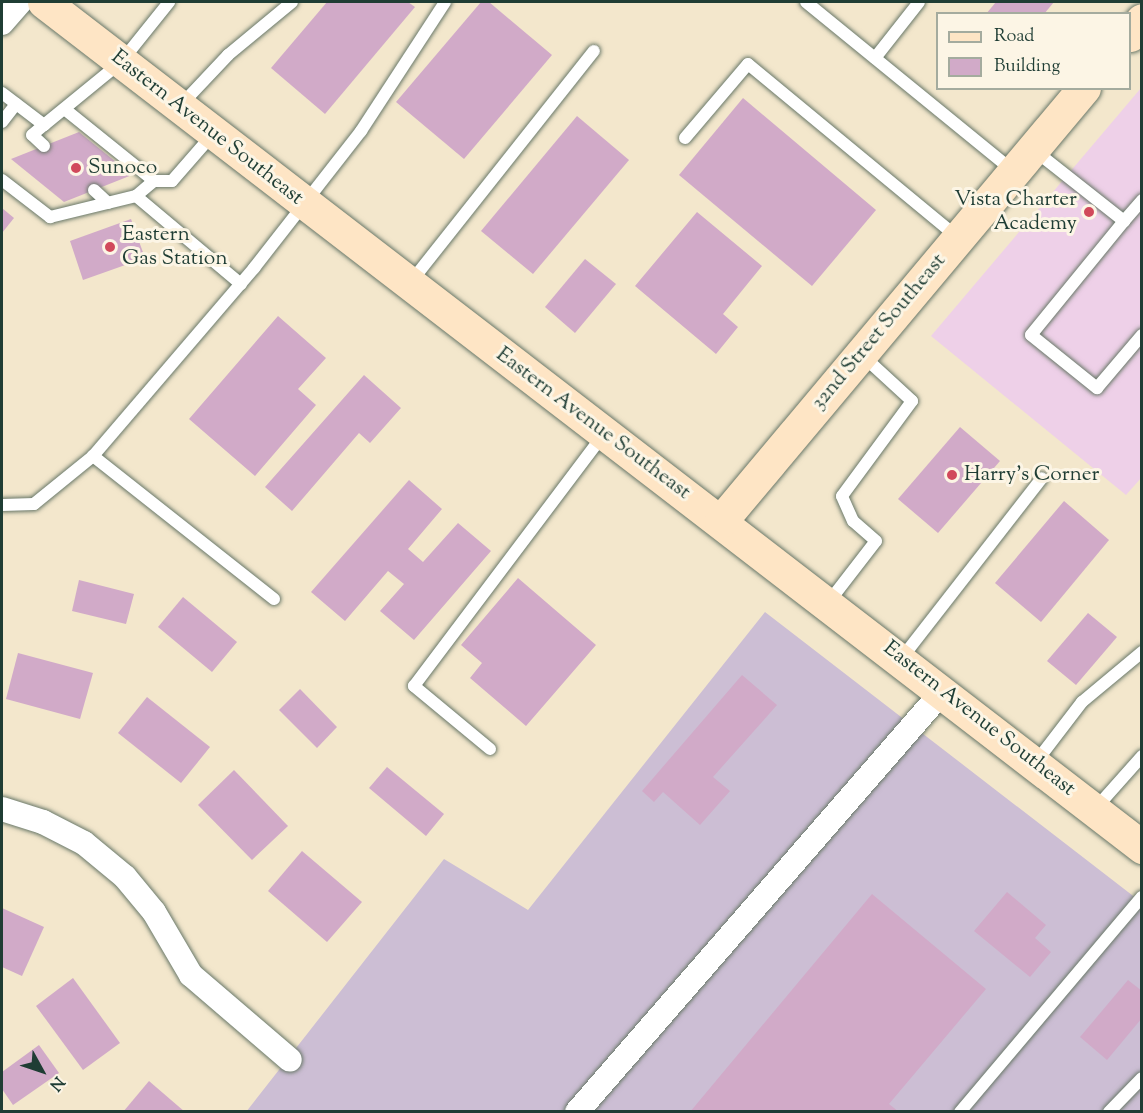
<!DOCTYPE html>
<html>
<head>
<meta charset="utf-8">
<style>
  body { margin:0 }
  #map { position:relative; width:1143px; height:1113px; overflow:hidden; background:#f3e7cc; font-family:"Sorts Mill Goudy",serif }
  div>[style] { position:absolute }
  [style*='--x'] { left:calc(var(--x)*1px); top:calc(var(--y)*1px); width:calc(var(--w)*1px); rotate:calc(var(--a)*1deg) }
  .built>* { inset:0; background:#eed0e8 }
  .industrial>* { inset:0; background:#ccbed4 }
  .building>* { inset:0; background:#d1aac8 }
  .roads { filter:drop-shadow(0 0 2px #697869) drop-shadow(0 0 2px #697869) }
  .lane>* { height:12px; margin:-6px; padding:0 6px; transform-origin:6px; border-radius:6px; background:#fff }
  .street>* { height:24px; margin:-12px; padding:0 12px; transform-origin:12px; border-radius:12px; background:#fff }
  .secondary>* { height:33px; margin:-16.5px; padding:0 16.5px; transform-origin:16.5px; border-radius:16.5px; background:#fee5c5 }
  .dots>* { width:16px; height:16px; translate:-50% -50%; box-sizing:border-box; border:3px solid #fcf5e5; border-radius:50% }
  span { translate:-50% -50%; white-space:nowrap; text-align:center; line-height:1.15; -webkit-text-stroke:6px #fcf5e5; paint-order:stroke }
  .street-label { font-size:21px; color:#1f3d34 }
  .poi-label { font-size:21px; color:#1f3d34 }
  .left { translate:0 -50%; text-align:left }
  .right { translate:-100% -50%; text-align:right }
  .frame { position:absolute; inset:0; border:3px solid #1f3d34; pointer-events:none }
  .legend { position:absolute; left:936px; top:12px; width:195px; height:78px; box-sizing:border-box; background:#fcf5e5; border:2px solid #a4ab9e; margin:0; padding:8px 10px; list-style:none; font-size:18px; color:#1f3d34 }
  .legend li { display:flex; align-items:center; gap:12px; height:30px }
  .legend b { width:30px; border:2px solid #a4ab9e }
  .north { position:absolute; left:12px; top:1041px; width:60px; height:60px; -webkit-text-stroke:4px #fcf5e5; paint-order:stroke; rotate:130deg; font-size:16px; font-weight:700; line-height:24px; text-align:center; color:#1f3d34 }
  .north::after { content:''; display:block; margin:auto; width:21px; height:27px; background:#1f3d34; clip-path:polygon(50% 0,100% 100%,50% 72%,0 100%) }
</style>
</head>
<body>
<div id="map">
  <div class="built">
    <i style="clip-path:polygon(1141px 88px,1142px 477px,1126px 495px,931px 336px)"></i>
  </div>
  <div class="industrial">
    <i style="clip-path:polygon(765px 612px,1141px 902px,1141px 1111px,246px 1112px,444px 859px,528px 910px)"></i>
  </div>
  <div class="building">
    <i style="clip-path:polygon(327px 2px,408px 2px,415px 7px,325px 114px,271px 68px)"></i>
    <i style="clip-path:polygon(481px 2px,489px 2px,552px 55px,464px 159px,396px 102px)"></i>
    <i style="clip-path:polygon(996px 2px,1054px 2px,1044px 14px,986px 14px)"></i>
    <i style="clip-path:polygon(743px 98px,876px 210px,812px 286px,679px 175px)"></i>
    <i style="clip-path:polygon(577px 116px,629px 160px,533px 274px,481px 231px)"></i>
    <i style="clip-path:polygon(79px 132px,132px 175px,64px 202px,11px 159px)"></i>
    <i style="clip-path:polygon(2px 208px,14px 218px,2px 233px)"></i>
    <i style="clip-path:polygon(697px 212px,762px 266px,723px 314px,738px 327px,716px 354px,635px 286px)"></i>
    <i style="clip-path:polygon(131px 219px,145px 258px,83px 280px,70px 241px)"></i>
    <i style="clip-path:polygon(585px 259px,616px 284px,575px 333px,545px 307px)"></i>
    <i style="clip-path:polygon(278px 316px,326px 358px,298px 389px,316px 405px,255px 476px,189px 419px)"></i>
    <i style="clip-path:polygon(364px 375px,401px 408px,370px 443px,359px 433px,292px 511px,265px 487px)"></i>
    <i style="clip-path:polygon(960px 427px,1000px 461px,938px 533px,898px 499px)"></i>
    <i style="clip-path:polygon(409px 480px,442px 509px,408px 549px,423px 562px,458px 523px,491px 551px,414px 640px,380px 611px,404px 584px,388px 571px,345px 621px,311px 592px)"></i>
    <i style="clip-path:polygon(1064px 501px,1109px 540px,1041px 622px,995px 583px)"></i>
    <i style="clip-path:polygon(518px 578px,596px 645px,526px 726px,470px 678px,482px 663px,461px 645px)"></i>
    <i style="clip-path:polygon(79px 580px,134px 594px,126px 624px,72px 611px)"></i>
    <i style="clip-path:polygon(183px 597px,237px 642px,212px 672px,158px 627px)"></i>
    <i style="clip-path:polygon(1088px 613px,1117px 637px,1076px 685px,1047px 661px)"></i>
    <i style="clip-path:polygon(18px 653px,93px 673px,80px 719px,6px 699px)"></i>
    <i style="clip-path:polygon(742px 675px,777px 705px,713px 777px,730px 791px,700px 825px,663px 792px,654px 802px,642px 791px)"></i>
    <i style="clip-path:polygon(300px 689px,337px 727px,317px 748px,279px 710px)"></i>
    <i style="clip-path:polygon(147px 697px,210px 747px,181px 783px,118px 733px)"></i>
    <i style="clip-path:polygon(387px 767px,444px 814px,426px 836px,369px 788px)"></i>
    <i style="clip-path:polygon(234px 770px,288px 826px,252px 860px,198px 805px)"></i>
    <i style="clip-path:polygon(302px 851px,362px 902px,327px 942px,268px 891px)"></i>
    <i style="clip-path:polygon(1007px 892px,1046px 925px,1035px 938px,1051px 952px,1030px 977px,974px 931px)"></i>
    <i style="clip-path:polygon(872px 894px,986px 989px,889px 1104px,899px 1112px,690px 1112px)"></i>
    <i style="clip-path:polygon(2px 908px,44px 927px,22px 976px,2px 967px)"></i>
    <i style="clip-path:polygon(73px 978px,120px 1043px,83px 1070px,36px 1006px)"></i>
    <i style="clip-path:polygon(1128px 980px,1142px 991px,1142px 1018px,1107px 1060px,1080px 1037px)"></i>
    <i style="clip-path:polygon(39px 1045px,59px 1073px,13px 1105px,2px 1089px,2px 1072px)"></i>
    <i style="clip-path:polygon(149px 1081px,185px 1112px,123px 1112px)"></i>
  </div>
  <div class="roads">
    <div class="lane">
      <i style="--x:806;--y:2;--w:267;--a:39.2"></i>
      <i style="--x:875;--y:58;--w:71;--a:-51.8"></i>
      <i style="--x:2;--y:93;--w:53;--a:37.3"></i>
      <i style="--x:44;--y:125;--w:99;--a:-39.3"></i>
      <i style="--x:121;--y:62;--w:77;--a:-51.3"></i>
      <i style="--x:180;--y:106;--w:70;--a:-46.7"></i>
      <i style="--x:228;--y:55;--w:83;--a:-39.6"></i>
      <i style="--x:67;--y:111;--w:112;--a:38.8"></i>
      <i style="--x:2;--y:122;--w:23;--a:-52"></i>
      <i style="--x:685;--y:138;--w:97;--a:-49.6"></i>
      <i style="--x:748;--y:64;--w:271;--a:39.6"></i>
      <i style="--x:44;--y:146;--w:16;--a:-137"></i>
      <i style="--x:32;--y:135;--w:16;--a:-40"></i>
      <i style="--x:1034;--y:150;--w:115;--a:38.3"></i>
      <i style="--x:1124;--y:221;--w:147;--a:129.2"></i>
      <i style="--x:1031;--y:335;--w:85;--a:38.8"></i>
      <i style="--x:1097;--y:388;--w:70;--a:-49.7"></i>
      <i style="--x:2;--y:180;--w:61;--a:37.6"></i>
      <i style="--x:50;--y:217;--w:89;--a:-13.7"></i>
      <i style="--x:136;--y:196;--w:23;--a:-40"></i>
      <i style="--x:154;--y:181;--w:18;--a:0"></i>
      <i style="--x:172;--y:181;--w:62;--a:-48.9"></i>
      <i style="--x:94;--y:190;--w:19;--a:43"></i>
      <i style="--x:136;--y:196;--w:137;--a:40"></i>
      <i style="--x:1124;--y:221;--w:28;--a:-49"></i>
      <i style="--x:410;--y:283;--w:296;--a:-51.6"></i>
      <i style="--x:2;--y:505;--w:32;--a:-2"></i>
      <i style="--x:34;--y:504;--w:76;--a:-39.1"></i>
      <i style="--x:274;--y:599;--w:231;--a:-141.7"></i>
      <i style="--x:93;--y:456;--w:248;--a:-49.4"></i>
      <i style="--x:254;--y:268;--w:174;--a:-52"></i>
      <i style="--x:361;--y:131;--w:154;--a:-56.9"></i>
      <i style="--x:828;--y:603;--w:78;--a:-52.3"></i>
      <i style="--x:876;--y:541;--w:30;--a:-139"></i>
      <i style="--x:853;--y:521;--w:27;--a:-114"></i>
      <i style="--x:842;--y:496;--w:118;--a:-53.6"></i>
      <i style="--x:912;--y:401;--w:68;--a:-137.4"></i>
      <i style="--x:901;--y:659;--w:229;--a:-52.1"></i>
      <i style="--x:490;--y:749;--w:99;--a:-140.3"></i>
      <i style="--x:414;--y:686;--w:314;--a:-53"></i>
      <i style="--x:1036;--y:762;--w:76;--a:-52.5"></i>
      <i style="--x:1082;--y:702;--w:78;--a:-39.8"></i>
      <i style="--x:1095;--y:809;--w:71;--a:-48.4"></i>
      <i style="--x:960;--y:1112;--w:282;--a:-49.8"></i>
      <i style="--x:1109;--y:1112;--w:47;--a:-45.9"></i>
    </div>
    <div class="street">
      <i style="--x:2;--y:23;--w:28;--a:-49"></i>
      <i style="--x:2;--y:809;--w:43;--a:17.6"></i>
      <i style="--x:43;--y:822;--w:46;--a:27.1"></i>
      <i style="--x:84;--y:843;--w:53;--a:39.7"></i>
      <i style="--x:125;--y:877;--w:45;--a:50.4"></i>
      <i style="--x:154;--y:912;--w:73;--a:59.6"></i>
      <i style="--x:191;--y:975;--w:130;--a:40.6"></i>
      <i style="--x:577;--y:1112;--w:558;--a:-49"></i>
    </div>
    <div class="secondary">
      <i style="--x:44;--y:2;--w:1386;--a:37.58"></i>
      <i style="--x:1130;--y:35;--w:19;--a:-51"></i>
      <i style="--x:721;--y:521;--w:565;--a:-50.03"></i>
    </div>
  </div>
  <div class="dots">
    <i style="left:76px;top:168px;background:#d1495b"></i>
    <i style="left:1089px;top:212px;background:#d1495b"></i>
    <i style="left:110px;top:247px;background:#d1495b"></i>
    <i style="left:952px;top:475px;background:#d1495b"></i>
  </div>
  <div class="street-label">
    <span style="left:207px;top:128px;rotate:38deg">Eastern Avenue Southeast</span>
    <span style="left:879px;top:332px;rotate:-50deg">32nd Street Southeast</span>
    <span style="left:593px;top:424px;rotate:37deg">Eastern Avenue Southeast</span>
    <span style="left:979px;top:719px;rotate:38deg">Eastern Avenue Southeast</span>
  </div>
  <div class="poi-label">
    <span class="left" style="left:88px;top:168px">Sunoco</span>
    <span class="right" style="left:1077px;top:212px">Vista Charter<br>Academy</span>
    <span class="left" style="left:122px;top:247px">Eastern<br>Gas Station</span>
    <span class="left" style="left:964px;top:475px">Harry's Corner</span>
  </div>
  <div class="frame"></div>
  <ul class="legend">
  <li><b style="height:8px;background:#fee5c5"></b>Road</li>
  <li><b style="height:16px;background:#d1aac8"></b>Building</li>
  </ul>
  <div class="north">N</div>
</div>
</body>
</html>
